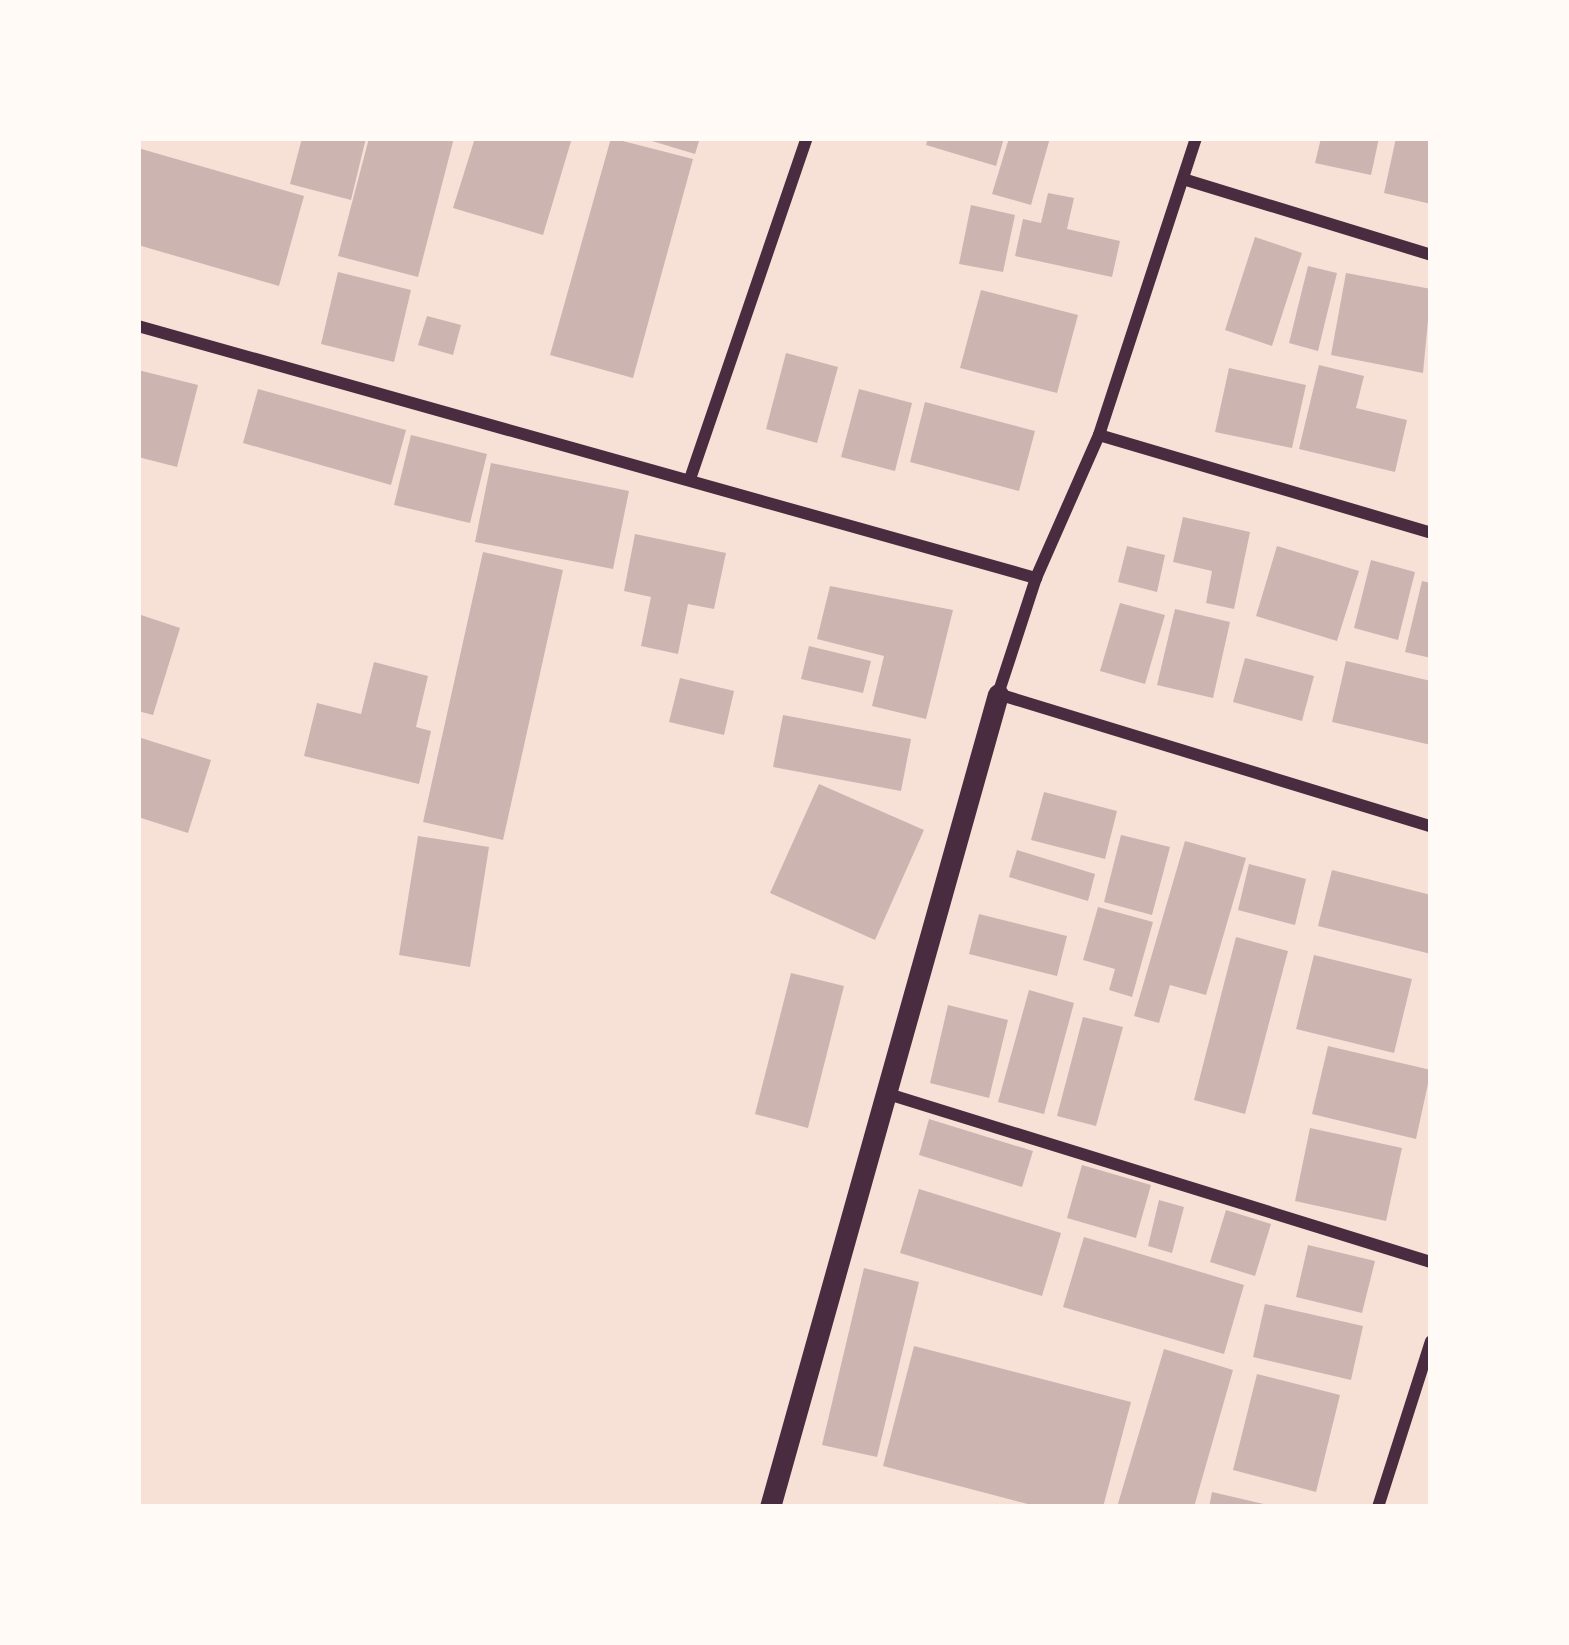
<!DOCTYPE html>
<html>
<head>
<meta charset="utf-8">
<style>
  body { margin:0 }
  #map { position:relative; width:1569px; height:1645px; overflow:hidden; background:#f7e1d7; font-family:"Asap Condensed",sans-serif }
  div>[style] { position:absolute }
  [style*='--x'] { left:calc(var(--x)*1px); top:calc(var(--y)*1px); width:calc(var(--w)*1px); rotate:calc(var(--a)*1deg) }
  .building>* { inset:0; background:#ccb4b1 }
  .minor>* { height:12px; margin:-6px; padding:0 6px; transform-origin:6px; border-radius:6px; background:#4a2c40 }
  .tertiary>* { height:21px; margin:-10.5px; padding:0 10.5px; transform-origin:10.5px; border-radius:10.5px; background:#4a2c40 }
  span { translate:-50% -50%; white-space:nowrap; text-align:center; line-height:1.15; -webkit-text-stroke:9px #fffaf5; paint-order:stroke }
  .frame { position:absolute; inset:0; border:141px solid #fffaf5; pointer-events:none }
</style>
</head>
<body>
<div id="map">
  <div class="building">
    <i style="clip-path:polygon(302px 138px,366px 138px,351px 200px,290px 184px)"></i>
    <i style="clip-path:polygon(369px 138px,454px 138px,418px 277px,338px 256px)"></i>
    <i style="clip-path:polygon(475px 138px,572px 138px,543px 235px,453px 208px)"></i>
    <i style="clip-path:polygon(611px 138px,693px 159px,633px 378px,550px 355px)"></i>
    <i style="clip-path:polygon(642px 138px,700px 138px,695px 154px)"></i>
    <i style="clip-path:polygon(928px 138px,1004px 138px,996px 166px,926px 145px)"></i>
    <i style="clip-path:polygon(1009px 138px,1050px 138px,1031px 205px,992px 194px)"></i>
    <i style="clip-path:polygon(1321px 138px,1379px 138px,1371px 175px,1315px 163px)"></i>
    <i style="clip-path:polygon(1396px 138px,1431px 138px,1431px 204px,1384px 193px)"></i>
    <i style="clip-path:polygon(138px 148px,304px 196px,279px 286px,138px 245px)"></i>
    <i style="clip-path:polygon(1048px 193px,1074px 198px,1067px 229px,1120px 241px,1112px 277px,1015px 256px,1023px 219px,1041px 223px)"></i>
    <i style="clip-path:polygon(971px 205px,1015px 215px,1003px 272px,959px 264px)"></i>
    <i style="clip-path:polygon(1255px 237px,1302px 253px,1272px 346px,1225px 330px)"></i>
    <i style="clip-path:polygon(1308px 266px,1337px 273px,1318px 351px,1289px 343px)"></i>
    <i style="clip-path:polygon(338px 272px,411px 290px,394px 362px,321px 344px)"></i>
    <i style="clip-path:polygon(1346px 273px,1431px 289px,1423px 373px,1331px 355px)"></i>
    <i style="clip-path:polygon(981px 290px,1078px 315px,1057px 393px,960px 368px)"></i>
    <i style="clip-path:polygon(427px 316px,461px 325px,453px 355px,418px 345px)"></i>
    <i style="clip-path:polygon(786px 353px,838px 367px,817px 443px,766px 429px)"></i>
    <i style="clip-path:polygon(1319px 365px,1364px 376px,1356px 408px,1407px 420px,1395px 472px,1299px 449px)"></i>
    <i style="clip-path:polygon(1229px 368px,1306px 385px,1292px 448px,1215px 432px)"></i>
    <i style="clip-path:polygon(138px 370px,198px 385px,177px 467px,138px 457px)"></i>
    <i style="clip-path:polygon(258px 389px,406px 430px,391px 485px,243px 443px)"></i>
    <i style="clip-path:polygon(859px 389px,912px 403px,895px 471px,841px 457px)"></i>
    <i style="clip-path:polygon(925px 402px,1035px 431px,1019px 491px,910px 462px)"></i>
    <i style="clip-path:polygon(411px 435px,487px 454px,470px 523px,394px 505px)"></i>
    <i style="clip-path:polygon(491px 463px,629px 491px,613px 569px,475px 542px)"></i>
    <i style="clip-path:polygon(1183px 517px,1250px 532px,1234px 609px,1206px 603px,1212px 571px,1173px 562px)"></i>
    <i style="clip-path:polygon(635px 534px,726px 553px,714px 609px,688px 604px,678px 654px,641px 646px,651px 597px,624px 591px)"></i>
    <i style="clip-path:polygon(1127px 546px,1165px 555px,1157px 592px,1118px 582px)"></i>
    <i style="clip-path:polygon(1277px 546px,1359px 571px,1337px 641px,1256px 616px)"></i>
    <i style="clip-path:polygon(483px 552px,563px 570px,503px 840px,423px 822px)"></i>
    <i style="clip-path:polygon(1371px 560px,1415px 572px,1398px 640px,1354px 628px)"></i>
    <i style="clip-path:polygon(1422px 581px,1431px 583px,1431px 658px,1405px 652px)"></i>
    <i style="clip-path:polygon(830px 586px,953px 610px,926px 719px,872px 706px,884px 656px,817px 639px)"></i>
    <i style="clip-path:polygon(1120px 603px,1165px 615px,1145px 684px,1100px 671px)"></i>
    <i style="clip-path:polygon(1175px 609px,1230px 622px,1213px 698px,1157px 685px)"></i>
    <i style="clip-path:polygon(138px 614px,180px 628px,153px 715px,138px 711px)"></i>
    <i style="clip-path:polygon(809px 646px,871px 661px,863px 693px,801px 679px)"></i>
    <i style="clip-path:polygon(1245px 658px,1314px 676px,1302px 721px,1233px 702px)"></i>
    <i style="clip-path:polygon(1346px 661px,1431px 681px,1431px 745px,1332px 722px)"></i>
    <i style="clip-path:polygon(374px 662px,428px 676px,416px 727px,431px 731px,419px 784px,304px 756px,317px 703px,361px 714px)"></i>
    <i style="clip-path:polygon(680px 678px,734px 691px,724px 735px,669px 722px)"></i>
    <i style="clip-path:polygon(783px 715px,911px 739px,901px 791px,773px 767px)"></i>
    <i style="clip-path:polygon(138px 737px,211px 760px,188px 833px,138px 817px)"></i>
    <i style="clip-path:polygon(819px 784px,924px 830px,875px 940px,770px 893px)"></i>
    <i style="clip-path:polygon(1044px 792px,1117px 811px,1105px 859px,1031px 840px)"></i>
    <i style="clip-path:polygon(1121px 835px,1170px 847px,1152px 915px,1104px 902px)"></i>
    <i style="clip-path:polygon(418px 836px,489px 847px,470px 967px,399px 955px)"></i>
    <i style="clip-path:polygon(1185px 841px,1246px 858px,1206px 995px,1170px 985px,1159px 1023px,1134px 1016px)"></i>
    <i style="clip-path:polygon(1017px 850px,1095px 874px,1088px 901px,1009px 877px)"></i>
    <i style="clip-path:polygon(1249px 864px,1306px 879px,1295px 925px,1238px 910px)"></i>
    <i style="clip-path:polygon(1332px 870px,1431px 895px,1431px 954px,1318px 926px)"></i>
    <i style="clip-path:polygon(1098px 907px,1153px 922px,1132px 997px,1109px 990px,1115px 969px,1083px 960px)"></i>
    <i style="clip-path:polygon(979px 914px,1067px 936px,1057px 976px,969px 954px)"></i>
    <i style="clip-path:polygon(1236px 937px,1288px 951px,1245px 1114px,1194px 1100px)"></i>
    <i style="clip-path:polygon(1314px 955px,1412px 979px,1394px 1053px,1296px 1029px)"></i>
    <i style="clip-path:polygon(791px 973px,844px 986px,808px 1128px,755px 1114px)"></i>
    <i style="clip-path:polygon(1029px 990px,1074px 1003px,1044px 1114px,998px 1102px)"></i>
    <i style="clip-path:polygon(948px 1005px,1008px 1020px,989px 1098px,930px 1083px)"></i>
    <i style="clip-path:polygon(1083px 1017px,1123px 1027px,1096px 1126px,1057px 1116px)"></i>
    <i style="clip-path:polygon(1328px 1046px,1431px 1070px,1416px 1139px,1312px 1114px)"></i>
    <i style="clip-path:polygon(929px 1119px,1033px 1151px,1022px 1187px,919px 1155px)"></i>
    <i style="clip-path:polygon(1310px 1128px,1402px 1148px,1386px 1221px,1295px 1201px)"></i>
    <i style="clip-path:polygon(1082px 1165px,1151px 1185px,1136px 1238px,1067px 1218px)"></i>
    <i style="clip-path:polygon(919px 1189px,1061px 1233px,1042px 1296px,900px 1253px)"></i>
    <i style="clip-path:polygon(1159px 1200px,1184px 1207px,1172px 1253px,1148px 1246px)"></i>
    <i style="clip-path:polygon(1226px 1210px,1271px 1224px,1255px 1276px,1210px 1262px)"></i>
    <i style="clip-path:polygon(1084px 1237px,1244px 1285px,1224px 1354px,1063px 1307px)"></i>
    <i style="clip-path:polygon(1308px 1245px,1375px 1261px,1362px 1313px,1296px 1297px)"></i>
    <i style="clip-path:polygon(864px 1268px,919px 1282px,877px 1457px,822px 1445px)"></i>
    <i style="clip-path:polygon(1265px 1304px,1363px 1326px,1351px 1380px,1253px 1357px)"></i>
    <i style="clip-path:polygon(914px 1346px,1131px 1402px,1103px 1507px,1039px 1507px,883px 1466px)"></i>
    <i style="clip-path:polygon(1164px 1349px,1233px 1370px,1194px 1507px,1117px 1507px)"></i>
    <i style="clip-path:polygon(1257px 1374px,1340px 1395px,1316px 1492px,1233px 1470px)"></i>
    <i style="clip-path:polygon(1212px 1492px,1268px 1505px,1268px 1507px,1209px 1507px)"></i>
  </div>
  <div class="minor">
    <i style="--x:1196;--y:138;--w:312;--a:108.1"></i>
    <i style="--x:1099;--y:435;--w:156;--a:113.8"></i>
    <i style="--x:1036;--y:578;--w:122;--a:108.1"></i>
    <i style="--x:998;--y:694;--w:453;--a:17"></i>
    <i style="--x:1183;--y:179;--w:259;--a:17"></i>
    <i style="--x:138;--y:326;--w:933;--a:15.68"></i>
    <i style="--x:1099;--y:435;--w:346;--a:16.4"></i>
    <i style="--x:691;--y:476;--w:357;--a:-71.1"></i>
    <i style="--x:885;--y:1093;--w:572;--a:17.2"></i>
    <i style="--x:1378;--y:1507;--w:174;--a:-72.3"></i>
  </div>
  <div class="tertiary">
    <i style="--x:770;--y:1507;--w:844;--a:-74.33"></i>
  </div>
  <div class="frame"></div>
</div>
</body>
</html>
